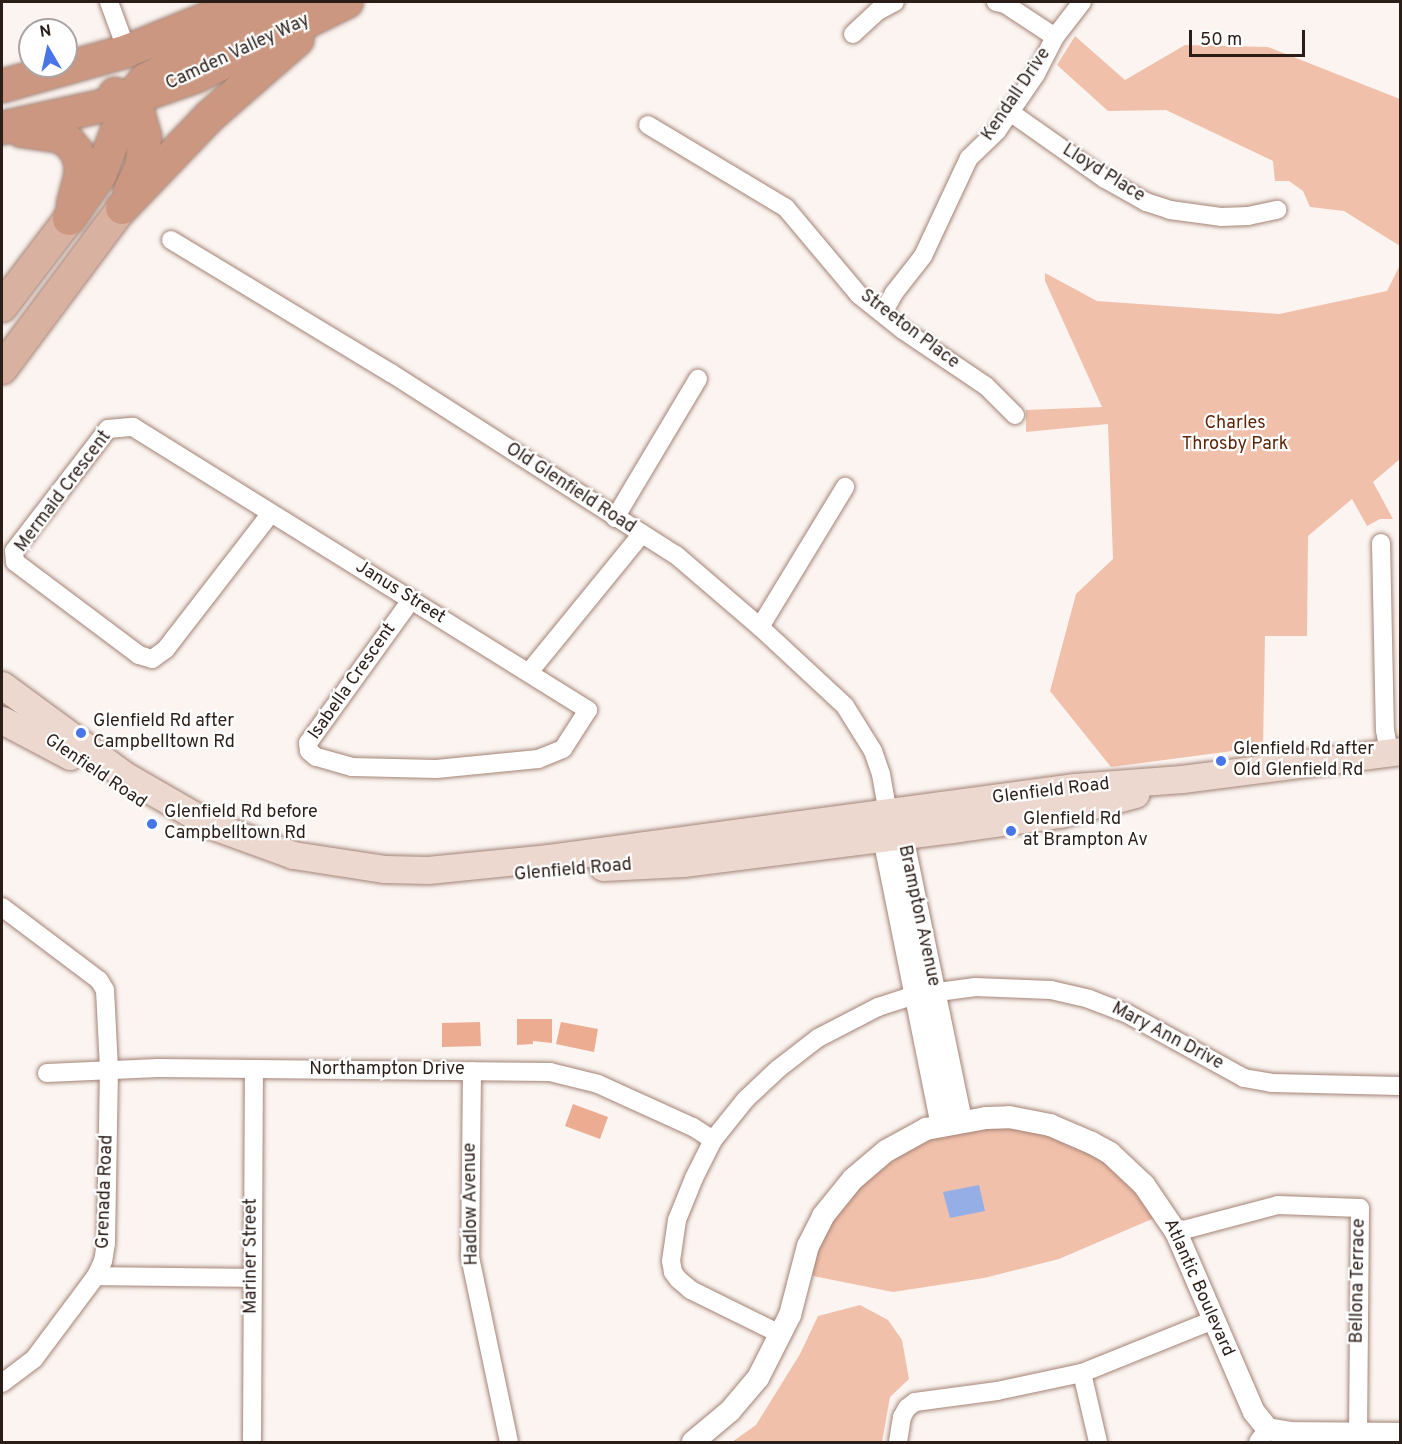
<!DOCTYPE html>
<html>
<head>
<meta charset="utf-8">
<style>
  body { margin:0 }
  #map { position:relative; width:1402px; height:1444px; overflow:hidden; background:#fbf4f1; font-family:Overpass,sans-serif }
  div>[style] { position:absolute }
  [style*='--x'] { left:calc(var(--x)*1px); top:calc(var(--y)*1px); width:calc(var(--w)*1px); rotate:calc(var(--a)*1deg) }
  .green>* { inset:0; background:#f1c0ab }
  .water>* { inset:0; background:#95aee5 }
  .building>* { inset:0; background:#ecac91 }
  .roads { filter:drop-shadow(0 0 2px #a38376) drop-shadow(0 0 2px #a38376) }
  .minor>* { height:18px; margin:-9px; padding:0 9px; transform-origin:9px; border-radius:9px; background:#fff }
  .tertiary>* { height:22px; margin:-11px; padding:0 11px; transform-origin:11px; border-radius:11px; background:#fff }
  .secondary>* { height:27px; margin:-13.5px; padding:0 13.5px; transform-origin:13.5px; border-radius:13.5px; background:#ecd8cf }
  .primary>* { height:30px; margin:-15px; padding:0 15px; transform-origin:15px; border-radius:15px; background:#d9b1a0 }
  .trunk>* { height:32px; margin:-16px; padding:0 16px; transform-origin:16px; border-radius:16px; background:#cc9780 }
  .dots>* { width:16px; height:16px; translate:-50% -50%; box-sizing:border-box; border:3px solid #fff; border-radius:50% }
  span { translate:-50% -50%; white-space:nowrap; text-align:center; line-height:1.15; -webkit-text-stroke:4.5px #fff; paint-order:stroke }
  .street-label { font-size:18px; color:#2b1e19 }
  .park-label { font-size:18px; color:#5e2508 }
  .poi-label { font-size:18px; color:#2b1e19 }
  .left { translate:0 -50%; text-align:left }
  .frame { position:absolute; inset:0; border:3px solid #2b1e19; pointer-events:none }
  .north { position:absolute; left:18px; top:18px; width:60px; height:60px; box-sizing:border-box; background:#fff; border:2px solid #aaa5a3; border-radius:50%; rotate:351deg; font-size:16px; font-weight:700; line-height:24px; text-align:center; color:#2b1e19 }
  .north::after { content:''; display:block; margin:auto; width:21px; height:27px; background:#4875e7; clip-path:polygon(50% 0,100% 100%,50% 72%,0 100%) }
  .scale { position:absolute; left:1189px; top:30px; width:116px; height:27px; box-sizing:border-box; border:3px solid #2b1e19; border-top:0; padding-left:8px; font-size:18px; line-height:21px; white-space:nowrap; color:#2b1e19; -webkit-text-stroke:4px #fff; paint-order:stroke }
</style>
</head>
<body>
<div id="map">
  <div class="green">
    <i style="clip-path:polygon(1075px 36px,1125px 80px,1185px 45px,1268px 47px,1400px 99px,1400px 246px,1344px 211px,1310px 207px,1303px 191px,1289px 181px,1275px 181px,1273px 161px,1166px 110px,1108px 111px,1057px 65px)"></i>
    <i style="clip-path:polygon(1400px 265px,1400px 459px,1373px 482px,1393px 519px,1380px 519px,1367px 526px,1352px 499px,1308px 536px,1307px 636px,1265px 636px,1263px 747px,1111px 767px,1050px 691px,1076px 594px,1113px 559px,1108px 424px,1026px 432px,1026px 410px,1102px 407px,1045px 281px,1045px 273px,1097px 301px,1279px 314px,1387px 291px)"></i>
    <i style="clip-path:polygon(1007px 1126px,1044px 1131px,1107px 1159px,1159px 1216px,1059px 1259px,984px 1278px,893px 1292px,808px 1275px,819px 1242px,840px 1201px,875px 1167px,928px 1140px,975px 1128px)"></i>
    <i style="clip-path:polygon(860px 1305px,888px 1320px,902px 1340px,909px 1379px,890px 1397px,882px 1442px,732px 1442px,756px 1425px,800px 1354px,818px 1316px)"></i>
  </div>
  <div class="water">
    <i style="clip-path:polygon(979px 1185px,985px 1211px,950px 1218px,943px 1192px)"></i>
  </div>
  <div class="building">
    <i style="clip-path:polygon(517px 1019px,552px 1019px,552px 1043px,533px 1041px,533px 1044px,517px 1045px)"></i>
    <i style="clip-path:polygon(480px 1022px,481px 1046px,442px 1047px,442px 1023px)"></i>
    <i style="clip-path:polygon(561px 1022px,598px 1029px,594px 1052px,556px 1044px)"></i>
    <i style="clip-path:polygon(573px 1104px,608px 1117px,600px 1139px,565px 1126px)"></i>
  </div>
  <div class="roads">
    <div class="minor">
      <i style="--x:109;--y:2;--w:52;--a:69.8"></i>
      <i style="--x:996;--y:2;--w:9;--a:13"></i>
      <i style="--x:1005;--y:4;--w:60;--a:33.4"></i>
      <i style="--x:853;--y:34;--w:34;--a:-43"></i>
      <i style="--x:878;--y:11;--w:19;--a:-28"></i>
      <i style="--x:1010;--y:112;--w:116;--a:35.2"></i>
      <i style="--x:1105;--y:179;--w:47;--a:29.3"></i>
      <i style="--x:1146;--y:202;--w:25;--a:18"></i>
      <i style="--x:1170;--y:210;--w:51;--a:7.8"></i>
      <i style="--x:1221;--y:217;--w:27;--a:-2"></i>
      <i style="--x:1248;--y:216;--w:30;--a:-12"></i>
      <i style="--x:648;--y:125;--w:161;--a:31"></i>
      <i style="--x:786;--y:208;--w:114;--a:50"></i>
      <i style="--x:859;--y:295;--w:56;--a:38.5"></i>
      <i style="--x:903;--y:330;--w:100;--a:34"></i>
      <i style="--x:986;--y:386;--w:41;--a:45"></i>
      <i style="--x:171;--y:240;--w:257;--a:31.2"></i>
      <i style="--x:391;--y:373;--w:338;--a:32.6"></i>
      <i style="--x:676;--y:555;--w:111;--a:40.6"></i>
      <i style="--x:760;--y:627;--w:116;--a:42.9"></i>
      <i style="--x:845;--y:706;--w:53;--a:58.1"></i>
      <i style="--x:873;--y:751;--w:24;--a:71"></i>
      <i style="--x:881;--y:774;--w:41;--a:80.1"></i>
      <i style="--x:883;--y:313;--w:23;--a:-61"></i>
      <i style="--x:894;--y:293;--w:47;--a:-51.9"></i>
      <i style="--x:923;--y:256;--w:108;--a:-64.9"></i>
      <i style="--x:969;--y:158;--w:39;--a:-44"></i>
      <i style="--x:997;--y:131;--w:69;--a:-55.6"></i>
      <i style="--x:1036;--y:74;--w:42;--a:-62.8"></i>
      <i style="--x:1055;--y:37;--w:44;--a:-52.4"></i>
      <i style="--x:271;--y:513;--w:172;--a:127.7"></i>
      <i style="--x:166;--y:649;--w:17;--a:144"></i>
      <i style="--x:152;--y:659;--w:14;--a:-163"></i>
      <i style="--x:139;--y:655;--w:155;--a:-143.1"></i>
      <i style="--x:15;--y:562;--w:11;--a:-95"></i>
      <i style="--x:14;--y:551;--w:154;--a:-52.4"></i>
      <i style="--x:108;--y:429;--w:25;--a:-5"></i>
      <i style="--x:133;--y:427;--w:536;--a:31.88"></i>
      <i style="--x:588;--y:710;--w:46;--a:122.7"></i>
      <i style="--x:563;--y:749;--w:27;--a:158"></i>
      <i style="--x:538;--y:759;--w:102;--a:174.4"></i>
      <i style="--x:436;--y:769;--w:84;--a:-178.6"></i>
      <i style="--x:352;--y:767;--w:37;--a:-164"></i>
      <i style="--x:316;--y:757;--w:9;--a:-139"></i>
      <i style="--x:309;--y:751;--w:8;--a:-97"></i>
      <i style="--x:308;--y:743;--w:176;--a:-54.2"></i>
      <i style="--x:615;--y:518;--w:162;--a:-59.2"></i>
      <i style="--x:1381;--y:543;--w:187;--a:88.8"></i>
      <i style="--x:1385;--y:730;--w:23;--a:80"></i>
      <i style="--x:760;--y:627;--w:164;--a:-58.7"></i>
      <i style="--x:530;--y:671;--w:176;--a:-50.8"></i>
      <i style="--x:2;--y:907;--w:121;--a:37"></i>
      <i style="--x:99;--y:980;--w:12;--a:59"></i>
      <i style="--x:105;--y:990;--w:80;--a:87.1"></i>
      <i style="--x:109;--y:1070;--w:173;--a:91"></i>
      <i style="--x:106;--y:1243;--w:18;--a:99"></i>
      <i style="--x:103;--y:1261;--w:17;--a:115"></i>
      <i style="--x:96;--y:1276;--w:104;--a:126.8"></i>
      <i style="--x:34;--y:1359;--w:40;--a:143"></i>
      <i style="--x:472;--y:1071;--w:186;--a:90.6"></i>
      <i style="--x:470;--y:1257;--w:189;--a:78.1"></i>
      <i style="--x:47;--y:1073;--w:111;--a:-2.6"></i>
      <i style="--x:158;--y:1068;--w:392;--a:0.6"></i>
      <i style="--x:550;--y:1072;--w:49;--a:14"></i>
      <i style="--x:598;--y:1084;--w:104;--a:24.4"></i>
      <i style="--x:693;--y:1127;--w:24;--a:33"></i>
      <i style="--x:1176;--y:1232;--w:106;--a:-14.8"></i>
      <i style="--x:1278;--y:1205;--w:82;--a:2.1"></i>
      <i style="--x:1360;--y:1208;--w:226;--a:90.5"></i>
      <i style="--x:96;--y:1276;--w:156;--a:0.7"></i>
      <i style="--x:782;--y:1335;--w:102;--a:-153.7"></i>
      <i style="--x:691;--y:1290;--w:17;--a:-140"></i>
      <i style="--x:678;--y:1279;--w:9;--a:-126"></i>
      <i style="--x:673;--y:1272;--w:11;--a:-100"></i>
      <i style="--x:671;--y:1261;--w:41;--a:-81.7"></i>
      <i style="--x:677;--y:1220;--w:45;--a:-68"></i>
      <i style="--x:694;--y:1178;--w:42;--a:-63.4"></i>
      <i style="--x:713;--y:1140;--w:53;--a:-51.2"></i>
      <i style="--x:746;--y:1099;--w:44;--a:-43.2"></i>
      <i style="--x:778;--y:1069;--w:51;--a:-37.8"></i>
      <i style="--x:818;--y:1038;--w:68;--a:-27.3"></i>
      <i style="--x:878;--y:1007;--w:40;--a:-18"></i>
      <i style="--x:916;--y:995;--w:60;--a:-7.7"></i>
      <i style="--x:975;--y:987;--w:76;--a:2.3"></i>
      <i style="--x:1051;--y:990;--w:39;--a:13"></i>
      <i style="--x:1089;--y:999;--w:40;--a:21"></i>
      <i style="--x:1126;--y:1013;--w:135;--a:28.8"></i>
      <i style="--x:1244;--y:1078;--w:27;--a:10"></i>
      <i style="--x:1271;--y:1083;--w:129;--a:1.3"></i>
      <i style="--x:1082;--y:1373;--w:71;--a:76.9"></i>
      <i style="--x:252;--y:1442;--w:373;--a:-89.7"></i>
      <i style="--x:898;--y:1442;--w:25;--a:-81"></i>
      <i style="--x:902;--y:1417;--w:10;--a:-61"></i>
      <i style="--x:907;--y:1408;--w:10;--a:-37"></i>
      <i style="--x:915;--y:1402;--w:83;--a:-7.6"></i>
      <i style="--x:997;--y:1391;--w:87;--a:-12"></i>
      <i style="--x:1082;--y:1373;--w:141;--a:-22"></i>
      <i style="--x:1258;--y:1442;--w:16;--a:-52"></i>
    </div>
    <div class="tertiary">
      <i style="--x:886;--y:821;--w:17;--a:97"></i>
      <i style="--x:884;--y:838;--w:293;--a:78.6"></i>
      <i style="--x:894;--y:823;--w:11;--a:49"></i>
      <i style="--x:901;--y:831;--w:296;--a:78.3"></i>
      <i style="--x:693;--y:1442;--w:48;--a:-40"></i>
      <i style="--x:730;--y:1411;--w:43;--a:-49.7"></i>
      <i style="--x:758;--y:1378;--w:71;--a:-63.1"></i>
      <i style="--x:790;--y:1315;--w:71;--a:-75.4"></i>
      <i style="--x:808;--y:1246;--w:34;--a:-63"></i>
      <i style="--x:823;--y:1216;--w:48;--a:-51"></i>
      <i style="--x:853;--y:1179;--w:43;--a:-40.3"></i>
      <i style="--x:886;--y:1151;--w:46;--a:-28.8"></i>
      <i style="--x:926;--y:1129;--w:61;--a:-10.4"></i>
      <i style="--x:986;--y:1118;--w:23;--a:-2"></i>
      <i style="--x:1009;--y:1117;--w:42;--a:11"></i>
      <i style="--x:1050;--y:1125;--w:46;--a:23.2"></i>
      <i style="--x:1092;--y:1143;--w:21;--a:29"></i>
      <i style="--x:1110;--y:1153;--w:47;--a:43.3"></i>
      <i style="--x:1144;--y:1185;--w:57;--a:55.8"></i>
      <i style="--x:1176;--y:1232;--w:196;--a:66.6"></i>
      <i style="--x:1254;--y:1412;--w:22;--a:51"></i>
      <i style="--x:1268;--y:1429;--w:22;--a:10"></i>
      <i style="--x:1290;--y:1433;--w:110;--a:0.5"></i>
    </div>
    <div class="secondary">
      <i style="--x:2;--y:685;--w:152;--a:36.4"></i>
      <i style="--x:124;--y:775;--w:100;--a:29.9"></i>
      <i style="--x:211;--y:825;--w:87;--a:20.1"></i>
      <i style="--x:293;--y:855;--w:93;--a:8.7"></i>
      <i style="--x:385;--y:869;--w:43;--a:1.3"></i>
      <i style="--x:428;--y:870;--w:122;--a:-5.7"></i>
      <i style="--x:549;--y:858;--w:531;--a:-7.69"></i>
      <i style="--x:1075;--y:787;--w:107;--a:-4.3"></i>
      <i style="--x:1182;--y:779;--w:220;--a:-7.3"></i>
      <i style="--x:2;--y:720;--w:77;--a:27.9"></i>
      <i style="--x:603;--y:867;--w:80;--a:-2.9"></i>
      <i style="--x:683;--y:863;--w:279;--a:-7.2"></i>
      <i style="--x:960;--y:828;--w:101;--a:-8"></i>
      <i style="--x:1060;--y:814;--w:78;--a:-14.9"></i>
    </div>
    <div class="primary">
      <i style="--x:2;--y:307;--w:111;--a:-52.7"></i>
      <i style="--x:2;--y:369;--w:201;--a:-53.3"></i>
    </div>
    <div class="trunk">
      <i style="--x:2;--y:86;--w:130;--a:-15.6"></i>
      <i style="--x:127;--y:51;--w:131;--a:-22"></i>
      <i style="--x:115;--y:94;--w:15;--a:23"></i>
      <i style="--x:129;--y:100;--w:15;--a:53"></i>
      <i style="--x:138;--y:112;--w:26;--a:74"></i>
      <i style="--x:145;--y:137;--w:31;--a:97"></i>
      <i style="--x:141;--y:168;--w:25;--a:116"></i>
      <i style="--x:2;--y:128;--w:130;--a:-12.4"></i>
      <i style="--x:129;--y:100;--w:72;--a:-19.4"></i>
      <i style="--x:197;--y:76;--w:167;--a:-26.3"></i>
      <i style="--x:22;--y:131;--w:35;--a:8"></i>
      <i style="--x:57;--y:136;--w:12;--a:24"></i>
      <i style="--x:68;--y:141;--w:14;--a:51"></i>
      <i style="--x:77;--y:152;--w:14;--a:73"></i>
      <i style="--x:81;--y:165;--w:13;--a:94"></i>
      <i style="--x:80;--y:178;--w:27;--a:105"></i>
      <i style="--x:122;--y:208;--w:127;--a:-46.3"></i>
      <i style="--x:210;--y:116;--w:116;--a:-41.1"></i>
      <i style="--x:69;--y:219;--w:54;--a:-54.8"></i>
      <i style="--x:100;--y:175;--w:80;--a:-68.9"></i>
      <i style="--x:129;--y:100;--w:26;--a:-51"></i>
      <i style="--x:145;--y:80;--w:168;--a:-27.6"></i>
    </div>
  </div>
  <div class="dots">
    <i style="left:81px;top:733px;background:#4875e7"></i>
    <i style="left:1221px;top:761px;background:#4875e7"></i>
    <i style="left:152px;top:824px;background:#4875e7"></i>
    <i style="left:1011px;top:831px;background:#4875e7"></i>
  </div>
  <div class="street-label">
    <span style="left:238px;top:53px;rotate:-25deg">Camden Valley Way</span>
    <span style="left:1017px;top:95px;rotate:-56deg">Kendall Drive</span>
    <span style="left:1103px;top:174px;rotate:32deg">Lloyd Place</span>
    <span style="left:909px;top:330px;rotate:37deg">Streeton Place</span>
    <span style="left:570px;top:489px;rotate:33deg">Old Glenfield Road</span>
    <span style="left:64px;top:492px;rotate:-53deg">Mermaid Crescent</span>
    <span style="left:400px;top:593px;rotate:32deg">Janus Street</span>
    <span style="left:353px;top:682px;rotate:-55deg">Isabella Crescent</span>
    <span style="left:95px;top:772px;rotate:34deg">Glenfield Road</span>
    <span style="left:1051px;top:792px;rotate:-7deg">Glenfield Road</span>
    <span style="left:573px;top:871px;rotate:-5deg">Glenfield Road</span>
    <span style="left:918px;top:916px;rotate:78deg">Brampton Avenue</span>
    <span style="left:1167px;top:1037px;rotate:28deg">Mary Ann Drive</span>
    <span style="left:387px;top:1070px">Northampton Drive</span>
    <span style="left:106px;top:1192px;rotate:-88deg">Grenada Road</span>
    <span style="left:472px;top:1204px;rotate:-91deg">Hadlow Avenue</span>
    <span style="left:252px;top:1256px;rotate:-90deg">Mariner Street</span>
    <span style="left:1359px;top:1281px;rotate:-89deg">Bellona Terrace</span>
    <span style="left:1198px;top:1288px;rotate:66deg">Atlantic Boulevard</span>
  </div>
  <div class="park-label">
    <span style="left:1235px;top:435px">Charles<br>Throsby Park</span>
  </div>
  <div class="poi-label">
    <span class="left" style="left:93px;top:733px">Glenfield Rd after<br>Campbelltown Rd</span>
    <span class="left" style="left:1233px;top:761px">Glenfield Rd after<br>Old Glenfield Rd</span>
    <span class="left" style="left:164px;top:824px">Glenfield Rd before<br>Campbelltown Rd</span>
    <span class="left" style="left:1023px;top:831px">Glenfield Rd<br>at Brampton Av</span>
  </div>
  <div class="frame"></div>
  <div class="north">N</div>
  <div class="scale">50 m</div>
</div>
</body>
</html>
